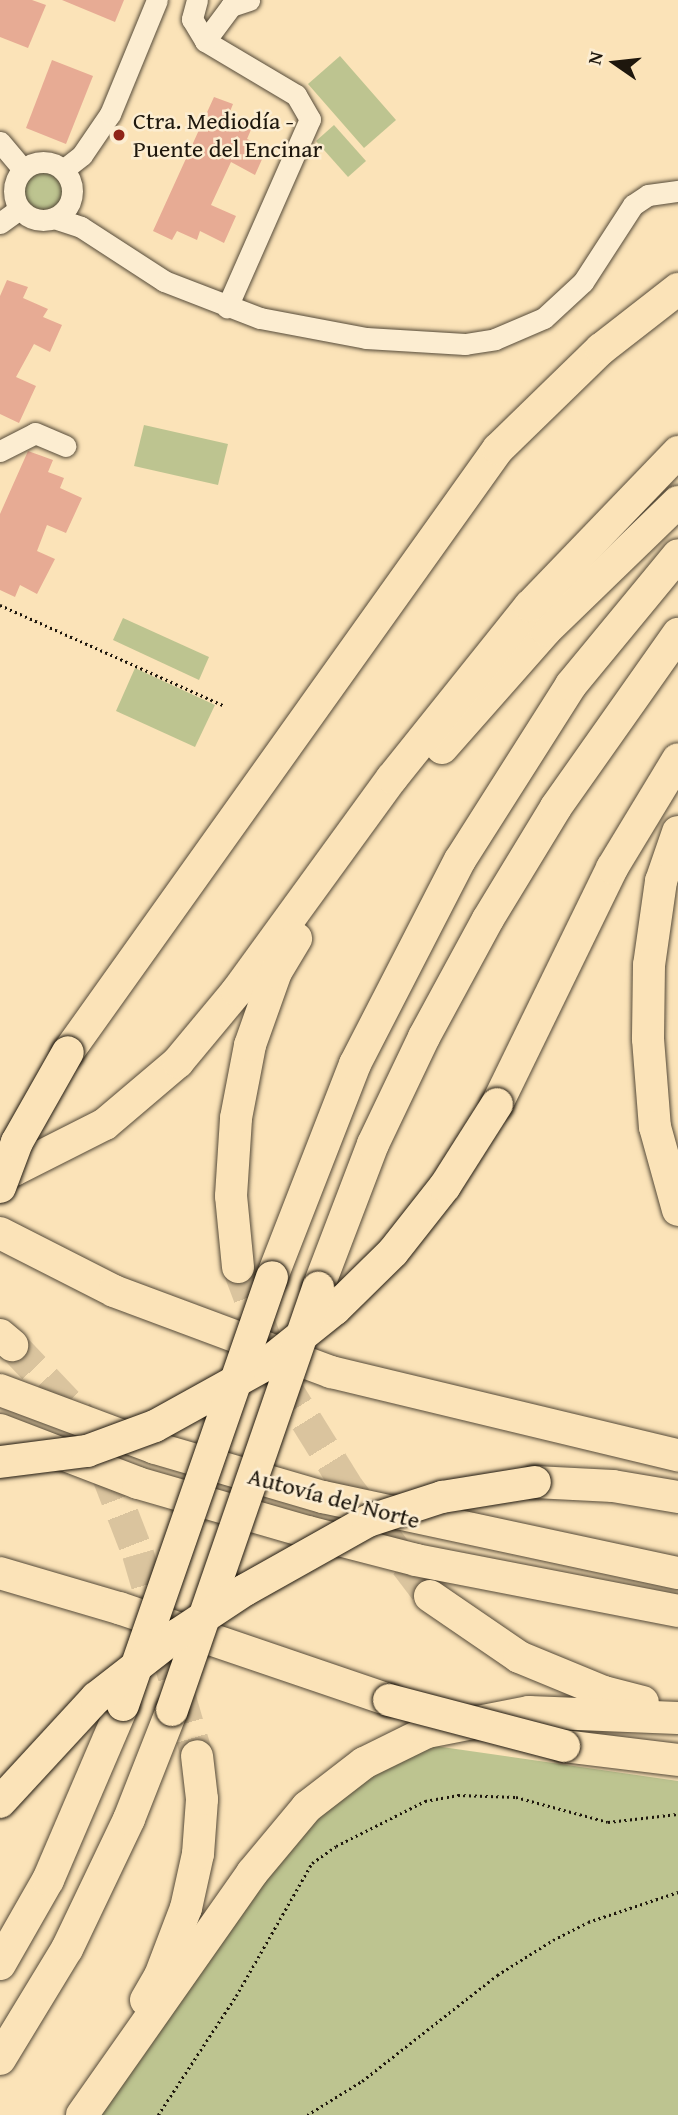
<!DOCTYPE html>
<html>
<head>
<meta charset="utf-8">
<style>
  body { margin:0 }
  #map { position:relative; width:678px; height:2115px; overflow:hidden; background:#fbe3b8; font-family:"Gentium Book Plus",serif }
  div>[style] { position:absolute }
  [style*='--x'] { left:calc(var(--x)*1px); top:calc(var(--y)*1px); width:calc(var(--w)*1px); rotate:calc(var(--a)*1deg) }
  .green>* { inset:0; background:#bdc490 }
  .round { border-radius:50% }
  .building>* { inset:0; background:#e7ab94 }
  .highway-tunnel>* { height:32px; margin-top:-16px; transform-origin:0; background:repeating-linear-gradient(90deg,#dac49e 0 32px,transparent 0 48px) }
  .path>* { height:2.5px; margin-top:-1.25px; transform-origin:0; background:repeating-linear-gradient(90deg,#1e170d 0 2px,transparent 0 5.5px) }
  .roads { filter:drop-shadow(0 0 2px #554a38) drop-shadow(0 0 2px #554a38) }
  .minor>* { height:21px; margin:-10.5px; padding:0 10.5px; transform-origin:10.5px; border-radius:10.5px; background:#fcedd1 }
  .minor>.ring { margin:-10.5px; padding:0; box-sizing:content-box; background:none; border:21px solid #fcedd1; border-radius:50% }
  .highway>* { height:32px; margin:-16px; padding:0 16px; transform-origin:16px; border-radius:16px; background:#fbe3b8 }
  .bridges { filter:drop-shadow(0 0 2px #1e170d) drop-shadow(0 0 2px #1e170d) }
  .highway-bridge>* { height:32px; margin:-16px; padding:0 16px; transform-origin:16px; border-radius:16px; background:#fbe3b8 }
  .dots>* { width:19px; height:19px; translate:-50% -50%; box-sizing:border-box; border:4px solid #fcedd1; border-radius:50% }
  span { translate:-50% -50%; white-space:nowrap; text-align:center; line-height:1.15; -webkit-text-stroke:5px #fcedd1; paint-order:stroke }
  .poi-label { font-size:24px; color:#1e170d }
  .left { translate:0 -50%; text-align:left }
  .street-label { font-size:24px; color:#1e170d }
  .north { position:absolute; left:580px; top:28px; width:70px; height:70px; -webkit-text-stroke:5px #fcedd1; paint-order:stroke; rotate:284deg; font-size:19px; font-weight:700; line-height:28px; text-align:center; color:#1e170d }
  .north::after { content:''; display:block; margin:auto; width:24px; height:32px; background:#1e170d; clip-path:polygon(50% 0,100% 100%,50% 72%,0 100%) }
</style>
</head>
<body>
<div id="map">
  <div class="green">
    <i style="clip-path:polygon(340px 56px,396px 120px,364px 148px,308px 84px)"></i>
    <i style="clip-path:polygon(334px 125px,366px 161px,348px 177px,316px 141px)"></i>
    <i class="round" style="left:22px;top:171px;width:42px;height:42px"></i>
    <i style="clip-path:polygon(144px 425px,228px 444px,218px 485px,134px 466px)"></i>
    <i style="clip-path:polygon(123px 618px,209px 657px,199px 680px,113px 640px)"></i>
    <i style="clip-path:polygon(135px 668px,215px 705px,195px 747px,116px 711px)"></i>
    <i style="clip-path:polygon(428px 1745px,678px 1781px,678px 2115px,93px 2115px,140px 2061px,271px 1870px,322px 1814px,372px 1774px)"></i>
  </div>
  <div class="building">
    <i style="clip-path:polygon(0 0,32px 0,46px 5px,28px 48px,0 37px)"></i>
    <i style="clip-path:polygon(62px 0,124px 0,115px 22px)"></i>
    <i style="clip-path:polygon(52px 60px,93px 76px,66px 144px,26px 128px)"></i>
    <i style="clip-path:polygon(214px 97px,233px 104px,229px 114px,253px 125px,247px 139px,267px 148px,255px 175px,231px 162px,211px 205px,236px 216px,224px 243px,200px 231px,197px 240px,177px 231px,172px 240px,153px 231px)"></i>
    <i style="clip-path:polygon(7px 280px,28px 287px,23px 298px,48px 309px,43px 317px,62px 325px,50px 352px,34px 344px,16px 377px,36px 386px,19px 423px,0 414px,0 296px)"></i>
    <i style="clip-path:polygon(28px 451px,53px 460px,48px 472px,64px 478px,60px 488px,82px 498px,66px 533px,47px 525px,37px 551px,55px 559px,37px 594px,20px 585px,15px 597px,0 590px,0 514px)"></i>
  </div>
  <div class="highway-tunnel">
    <i style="--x:238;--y:1267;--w:121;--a:69.2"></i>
    <i style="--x:281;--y:1380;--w:127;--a:58.2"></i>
    <i style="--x:348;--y:1488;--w:136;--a:52.8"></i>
    <i style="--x:12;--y:1345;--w:110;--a:46.5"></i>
    <i style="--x:88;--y:1425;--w:138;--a:68.8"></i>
    <i style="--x:138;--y:1554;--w:210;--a:73.7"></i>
  </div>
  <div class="path">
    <i style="--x:0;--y:605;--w:247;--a:24.2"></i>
    <i style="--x:158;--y:2115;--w:142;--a:-56.8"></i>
    <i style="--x:236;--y:1996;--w:153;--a:-60.3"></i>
    <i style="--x:312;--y:1863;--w:29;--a:-35"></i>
    <i style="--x:336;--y:1846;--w:100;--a:-26.8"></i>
    <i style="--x:425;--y:1801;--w:34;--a:-10"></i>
    <i style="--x:458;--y:1795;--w:58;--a:2"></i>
    <i style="--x:516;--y:1797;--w:95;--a:15.2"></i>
    <i style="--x:608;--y:1822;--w:70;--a:-6.5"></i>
    <i style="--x:307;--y:2115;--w:65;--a:-31.7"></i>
    <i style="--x:362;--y:2081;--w:172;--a:-38.1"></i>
    <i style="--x:497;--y:1975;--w:66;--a:-32"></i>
    <i style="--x:553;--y:1940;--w:39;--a:-27"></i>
    <i style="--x:588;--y:1922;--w:95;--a:-18.4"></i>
  </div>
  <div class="roads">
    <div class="minor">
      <i style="--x:197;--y:0;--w:20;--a:105"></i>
      <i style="--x:192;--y:19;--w:26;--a:59"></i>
      <i style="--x:205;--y:41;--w:106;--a:30.7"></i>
      <i style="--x:296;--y:95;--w:28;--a:60"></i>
      <i style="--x:310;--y:119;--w:206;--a:113.8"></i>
      <i style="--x:205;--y:41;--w:44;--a:-53.4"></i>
      <i style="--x:231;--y:6;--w:19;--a:-18"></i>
      <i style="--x:0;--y:142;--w:35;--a:50"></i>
      <i class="ring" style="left:14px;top:162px;width:37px;height:37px"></i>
      <i style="--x:63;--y:170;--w:24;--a:-38"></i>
      <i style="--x:82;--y:155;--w:50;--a:-55.7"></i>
      <i style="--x:110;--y:114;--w:123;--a:-67.6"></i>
      <i style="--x:54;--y:218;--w:28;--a:18"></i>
      <i style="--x:81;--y:227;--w:99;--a:33"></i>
      <i style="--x:164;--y:281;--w:103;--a:21.1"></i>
      <i style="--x:260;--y:318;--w:108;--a:10.7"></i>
      <i style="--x:366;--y:338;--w:99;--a:3.5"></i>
      <i style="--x:465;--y:344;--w:30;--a:-9"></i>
      <i style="--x:495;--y:339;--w:53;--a:-23.2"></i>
      <i style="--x:544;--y:318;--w:53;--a:-42.7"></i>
      <i style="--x:583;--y:282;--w:92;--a:-57"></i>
      <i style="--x:633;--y:205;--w:18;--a:-34"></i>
      <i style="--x:648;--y:195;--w:30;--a:-8"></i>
      <i style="--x:0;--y:223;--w:24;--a:-36"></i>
      <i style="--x:0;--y:451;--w:39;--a:-27"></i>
      <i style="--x:35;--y:433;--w:33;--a:23"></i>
    </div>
    <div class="highway">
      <i style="--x:442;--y:748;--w:157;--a:-48.6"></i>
      <i style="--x:546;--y:630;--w:184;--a:-44.1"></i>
      <i style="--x:678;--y:832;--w:52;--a:109.1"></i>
      <i style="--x:661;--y:881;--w:85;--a:98.1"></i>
      <i style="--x:649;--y:965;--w:74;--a:90.8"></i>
      <i style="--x:648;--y:1039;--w:88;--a:85.5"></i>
      <i style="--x:655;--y:1127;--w:86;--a:74.5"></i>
      <i style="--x:68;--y:1052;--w:741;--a:-54.51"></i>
      <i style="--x:498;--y:449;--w:144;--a:-44.2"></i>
      <i style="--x:601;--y:349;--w:98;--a:-37.9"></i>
      <i style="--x:497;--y:1104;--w:263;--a:-64"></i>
      <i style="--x:612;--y:868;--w:127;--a:-58.8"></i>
      <i style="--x:0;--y:1171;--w:14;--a:-4"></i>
      <i style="--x:14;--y:1170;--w:102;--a:-26.8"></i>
      <i style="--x:105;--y:1124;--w:96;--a:-40.3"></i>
      <i style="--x:178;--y:1062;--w:92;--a:-50.3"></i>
      <i style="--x:237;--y:991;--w:263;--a:-54"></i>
      <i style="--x:392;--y:778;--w:221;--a:-51.3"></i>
      <i style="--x:530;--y:606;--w:214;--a:-46.1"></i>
      <i style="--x:0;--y:1233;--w:128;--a:27"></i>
      <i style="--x:114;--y:1291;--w:232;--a:20.5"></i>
      <i style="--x:331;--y:1372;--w:357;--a:13.5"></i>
      <i style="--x:238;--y:1267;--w:71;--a:-95.6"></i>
      <i style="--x:231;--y:1196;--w:78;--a:-86.3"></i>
      <i style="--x:236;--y:1118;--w:74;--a:-79.1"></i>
      <i style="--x:250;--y:1045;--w:77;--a:-70.4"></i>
      <i style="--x:276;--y:972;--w:39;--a:-59"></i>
      <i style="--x:272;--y:1277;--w:229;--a:-68.7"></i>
      <i style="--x:355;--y:1064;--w:229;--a:-62.8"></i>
      <i style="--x:460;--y:860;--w:207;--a:-57.6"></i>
      <i style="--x:571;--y:685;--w:168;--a:-50.5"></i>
      <i style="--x:318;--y:1288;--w:154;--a:-69.1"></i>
      <i style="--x:373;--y:1144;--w:119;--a:-64.5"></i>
      <i style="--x:424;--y:1037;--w:134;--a:-61.5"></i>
      <i style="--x:488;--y:919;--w:131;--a:-58.7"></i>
      <i style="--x:556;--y:807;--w:212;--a:-54.8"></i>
      <i style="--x:0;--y:1335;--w:16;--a:40"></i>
      <i style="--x:0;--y:1390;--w:165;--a:20.5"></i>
      <i style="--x:155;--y:1448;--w:175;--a:16.3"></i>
      <i style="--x:323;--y:1497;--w:363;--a:12.1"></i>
      <i style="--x:0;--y:1430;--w:148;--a:21"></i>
      <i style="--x:138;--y:1483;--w:177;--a:16.1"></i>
      <i style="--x:308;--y:1532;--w:112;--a:14.5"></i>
      <i style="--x:416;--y:1560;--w:267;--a:11"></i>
      <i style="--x:535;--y:1482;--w:78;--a:2.9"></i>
      <i style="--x:613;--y:1486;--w:66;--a:9.6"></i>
      <i style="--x:0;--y:1573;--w:124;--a:16.4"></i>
      <i style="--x:119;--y:1608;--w:285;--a:18.8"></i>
      <i style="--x:430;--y:1596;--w:108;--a:34.4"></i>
      <i style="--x:519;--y:1657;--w:92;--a:22.4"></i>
      <i style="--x:604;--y:1692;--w:40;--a:14.4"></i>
      <i style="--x:564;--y:1746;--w:115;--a:7"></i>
      <i style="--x:0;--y:1964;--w:97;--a:-60.3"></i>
      <i style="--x:48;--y:1880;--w:190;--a:-66.8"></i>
      <i style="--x:146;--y:2000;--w:28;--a:-60"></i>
      <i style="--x:160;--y:1976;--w:73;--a:-69.1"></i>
      <i style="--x:186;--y:1908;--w:55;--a:-77.5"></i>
      <i style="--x:198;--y:1854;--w:55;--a:-85.8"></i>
      <i style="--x:202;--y:1799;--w:43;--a:-96.6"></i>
      <i style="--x:0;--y:2059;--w:129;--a:-58.7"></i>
      <i style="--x:67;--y:1949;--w:144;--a:-64.5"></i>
      <i style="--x:129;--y:1819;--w:117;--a:-68.5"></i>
      <i style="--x:82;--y:2115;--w:296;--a:-54.9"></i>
      <i style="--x:252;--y:1873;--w:86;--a:-50.2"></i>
      <i style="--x:307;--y:1807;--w:72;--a:-37.7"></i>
      <i style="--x:364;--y:1763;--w:70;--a:-26.2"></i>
      <i style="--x:427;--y:1732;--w:104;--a:-11.1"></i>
      <i style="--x:529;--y:1712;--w:149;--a:2.3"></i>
    </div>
  </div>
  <div class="bridges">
    <div class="highway-bridge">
      <i style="--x:0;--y:1187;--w:48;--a:-69.3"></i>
      <i style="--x:17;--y:1142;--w:103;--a:-60.5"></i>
      <i style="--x:0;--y:1462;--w:88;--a:-7.2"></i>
      <i style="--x:87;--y:1451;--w:72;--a:-20.2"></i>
      <i style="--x:155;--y:1426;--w:126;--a:-29"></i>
      <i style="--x:265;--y:1365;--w:90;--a:-38.7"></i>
      <i style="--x:335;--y:1309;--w:81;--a:-44.5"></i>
      <i style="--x:393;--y:1252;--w:84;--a:-51.8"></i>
      <i style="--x:445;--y:1186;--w:97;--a:-57.6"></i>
      <i style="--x:389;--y:1700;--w:181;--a:14.7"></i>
      <i style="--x:123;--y:1705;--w:453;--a:-70.8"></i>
      <i style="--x:172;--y:1710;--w:447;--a:-70.9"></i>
      <i style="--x:0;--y:1802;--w:142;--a:-47.3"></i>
      <i style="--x:96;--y:1698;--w:103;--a:-37.9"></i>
      <i style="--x:177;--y:1635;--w:82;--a:-33.5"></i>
      <i style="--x:245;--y:1590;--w:141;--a:-29.3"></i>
      <i style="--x:368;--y:1521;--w:78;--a:-18"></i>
      <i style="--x:442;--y:1497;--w:94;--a:-9.2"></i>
    </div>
  </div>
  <div class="dots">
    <i style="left:119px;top:135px;background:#8f2418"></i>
  </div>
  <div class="poi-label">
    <span class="left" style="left:133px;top:135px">Ctra. Mediodía -<br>Puente del Encinar</span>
  </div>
  <div class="street-label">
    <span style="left:334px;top:1498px;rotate:15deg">Autovía del Norte</span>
  </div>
  <div class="north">N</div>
</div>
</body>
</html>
